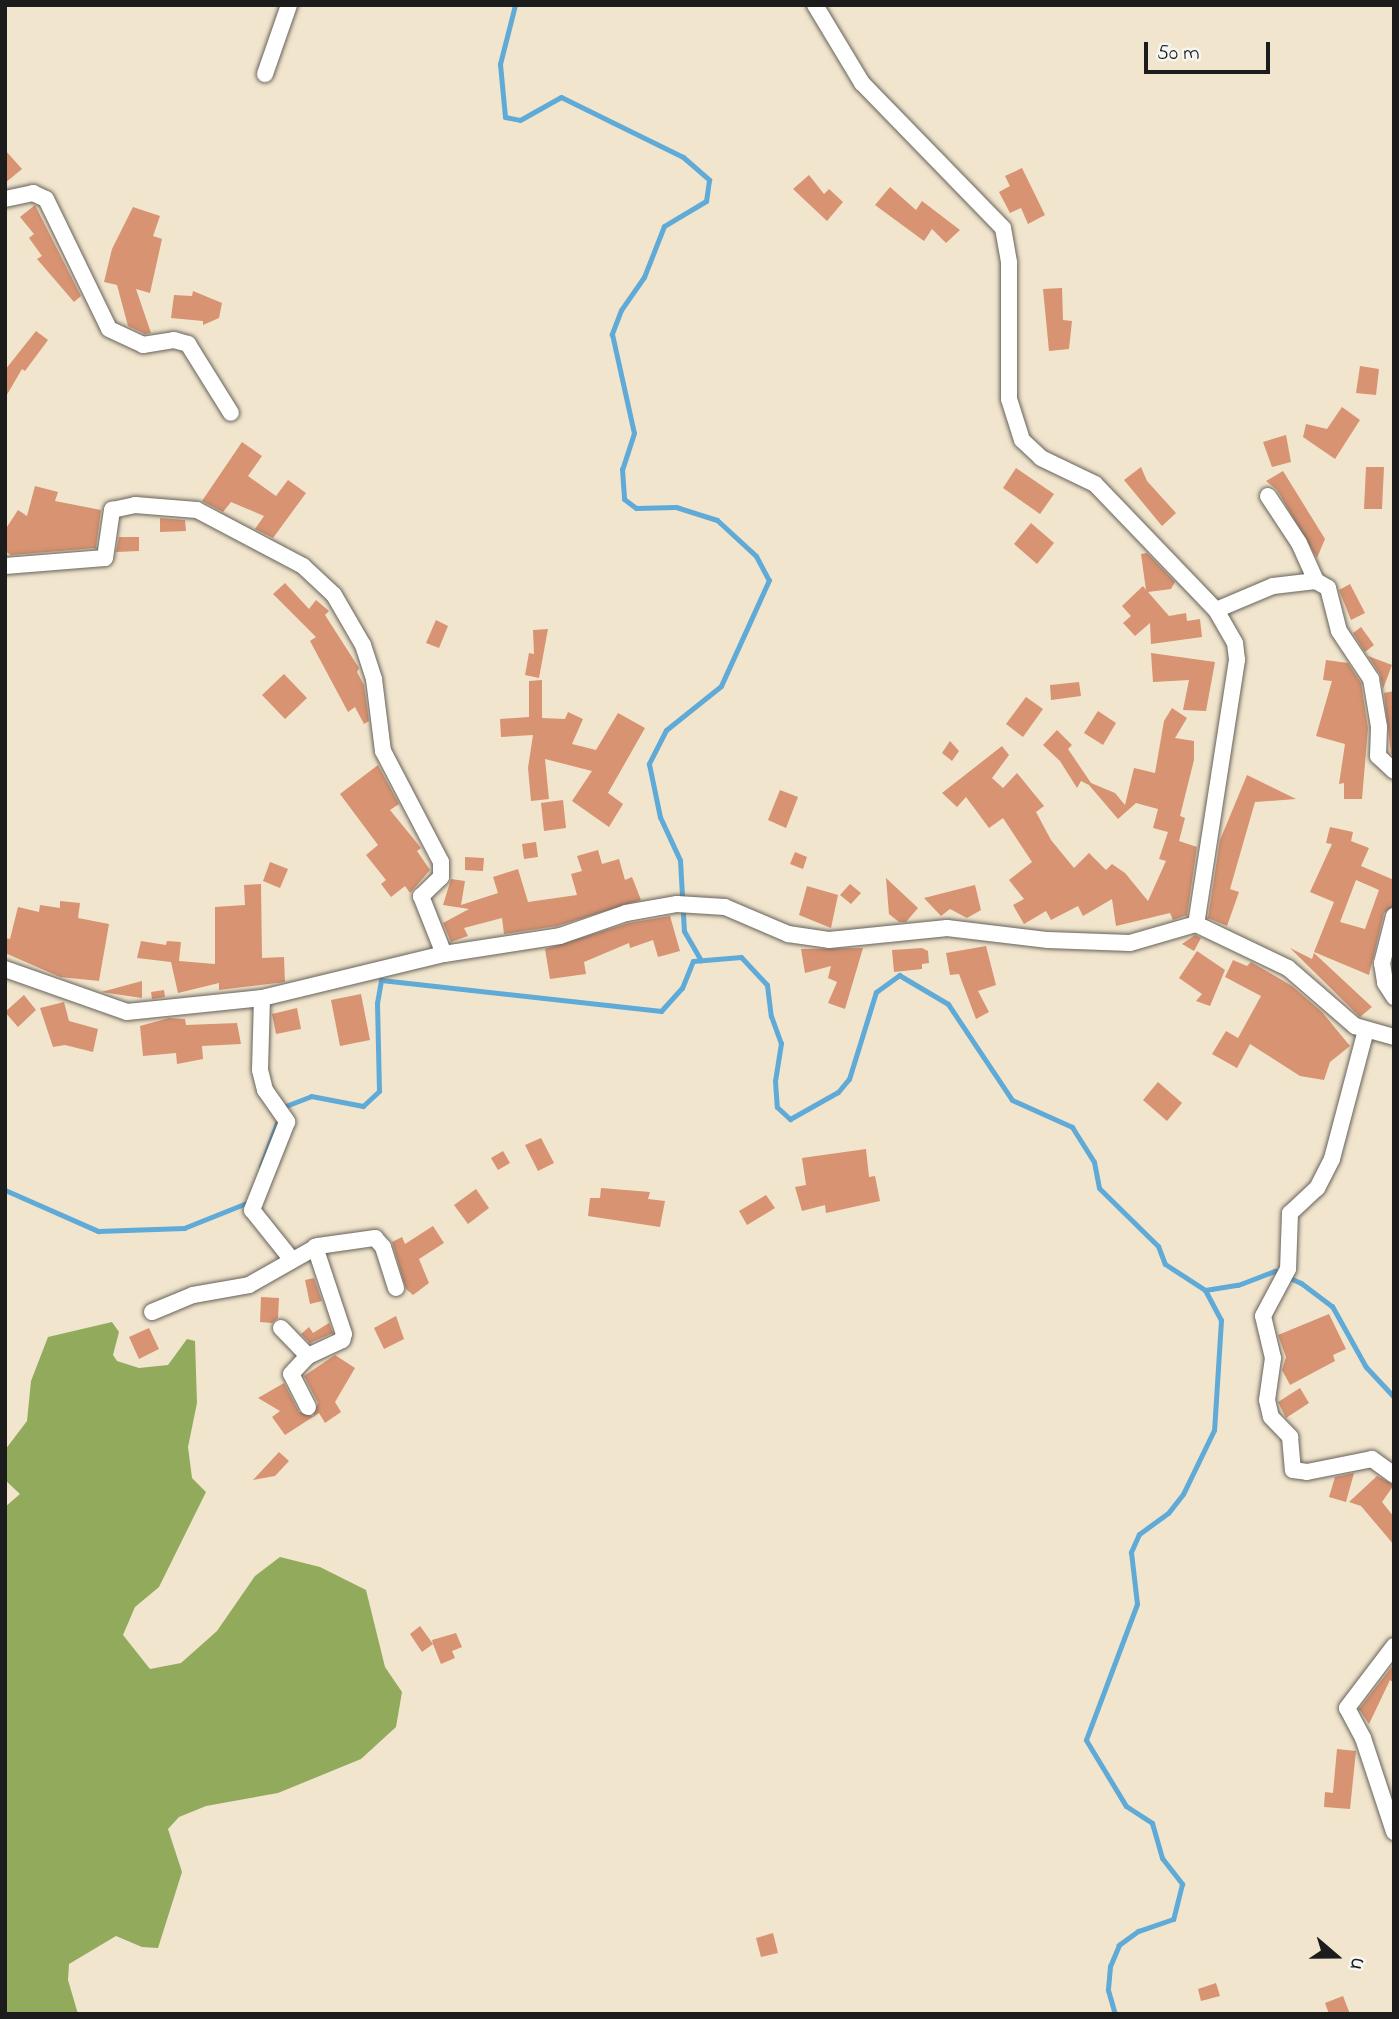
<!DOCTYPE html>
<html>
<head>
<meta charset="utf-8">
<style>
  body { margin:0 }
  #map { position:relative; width:1399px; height:2019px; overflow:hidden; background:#f1e5cd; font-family:"Indie Flower",sans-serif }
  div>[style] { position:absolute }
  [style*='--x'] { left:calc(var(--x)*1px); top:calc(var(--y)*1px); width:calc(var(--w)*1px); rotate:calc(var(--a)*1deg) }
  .forest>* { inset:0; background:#92aa5b }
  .stream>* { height:5px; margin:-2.5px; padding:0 2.5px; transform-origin:2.5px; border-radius:2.5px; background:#60aad8 }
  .building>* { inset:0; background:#d79372 }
  .roads { filter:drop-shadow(0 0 2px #67625a) drop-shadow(0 0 2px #67625a) }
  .street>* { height:16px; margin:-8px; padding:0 8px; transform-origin:8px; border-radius:8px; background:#fff }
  span { translate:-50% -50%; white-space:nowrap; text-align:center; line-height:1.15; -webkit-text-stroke:6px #f6f6f2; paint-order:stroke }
  .frame { position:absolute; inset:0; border:7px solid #1c1c1c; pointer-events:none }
  .north { position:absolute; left:1301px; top:1921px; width:70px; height:70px; -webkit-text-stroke:5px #f6f6f2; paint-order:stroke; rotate:110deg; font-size:19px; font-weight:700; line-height:28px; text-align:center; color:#1c1c1c }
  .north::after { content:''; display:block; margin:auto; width:24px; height:32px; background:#1c1c1c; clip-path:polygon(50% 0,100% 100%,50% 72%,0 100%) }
  .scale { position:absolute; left:1144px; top:42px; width:126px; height:32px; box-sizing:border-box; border:4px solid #1c1c1c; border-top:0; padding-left:9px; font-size:21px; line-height:24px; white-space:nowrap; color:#1c1c1c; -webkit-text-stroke:5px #f6f6f2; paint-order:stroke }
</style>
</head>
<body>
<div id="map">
  <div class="forest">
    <i style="clip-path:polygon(112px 1322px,119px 1332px,113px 1355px,117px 1361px,139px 1368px,168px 1365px,187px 1339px,195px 1341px,197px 1403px,188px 1447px,192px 1478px,206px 1492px,159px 1587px,135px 1607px,123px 1635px,150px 1669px,181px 1663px,217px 1631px,255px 1576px,280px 1557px,320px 1567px,366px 1590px,385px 1667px,402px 1692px,396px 1727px,361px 1759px,278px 1793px,206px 1806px,179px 1817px,168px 1829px,182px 1872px,158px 1948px,142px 1947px,116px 1936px,69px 1964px,68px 1980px,78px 2014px,5px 2014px,5px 1507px,20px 1494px,5px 1480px,5px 1450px,27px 1421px,31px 1381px,48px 1337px)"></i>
  </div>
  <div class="stream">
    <i style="--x:515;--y:5;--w:61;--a:104.3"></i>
    <i style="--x:500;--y:64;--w:53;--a:84.6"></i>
    <i style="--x:505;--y:117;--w:15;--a:11"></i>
    <i style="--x:520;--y:120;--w:47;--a:-29.3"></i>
    <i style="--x:561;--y:97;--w:136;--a:26.2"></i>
    <i style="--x:683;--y:157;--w:35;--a:41"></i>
    <i style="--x:709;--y:180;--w:21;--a:98"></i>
    <i style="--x:706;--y:201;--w:49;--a:149.2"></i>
    <i style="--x:664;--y:226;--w:55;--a:111.4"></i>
    <i style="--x:644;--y:277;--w:40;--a:124.9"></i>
    <i style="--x:621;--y:310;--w:26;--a:111"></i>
    <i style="--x:612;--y:334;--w:101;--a:77.5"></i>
    <i style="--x:634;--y:433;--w:38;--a:108"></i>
    <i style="--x:622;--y:469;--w:30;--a:86"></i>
    <i style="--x:624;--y:499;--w:15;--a:37"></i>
    <i style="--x:636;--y:508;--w:40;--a:-1.4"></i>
    <i style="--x:676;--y:507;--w:43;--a:17.6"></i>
    <i style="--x:717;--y:520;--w:53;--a:42.7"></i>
    <i style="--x:756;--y:556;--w:27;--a:62"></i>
    <i style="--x:769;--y:580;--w:116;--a:114.4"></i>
    <i style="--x:721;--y:686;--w:70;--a:141.3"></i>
    <i style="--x:666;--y:730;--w:38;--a:117"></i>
    <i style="--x:649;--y:764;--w:54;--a:78.3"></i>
    <i style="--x:660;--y:817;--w:47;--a:65.1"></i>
    <i style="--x:680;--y:860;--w:71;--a:86.8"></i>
    <i style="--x:684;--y:931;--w:34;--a:60"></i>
    <i style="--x:261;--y:1166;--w:63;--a:-69.6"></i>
    <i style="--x:283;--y:1107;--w:30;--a:-21"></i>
    <i style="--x:311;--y:1096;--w:53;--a:10.9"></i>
    <i style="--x:363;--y:1106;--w:22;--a:-43"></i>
    <i style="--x:379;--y:1091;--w:88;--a:-91.3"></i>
    <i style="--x:377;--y:1003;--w:23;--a:-80"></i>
    <i style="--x:381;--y:980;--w:282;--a:6.3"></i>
    <i style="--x:661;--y:1011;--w:31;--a:-48"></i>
    <i style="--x:682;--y:988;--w:29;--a:-68"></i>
    <i style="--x:693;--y:961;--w:48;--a:-4.8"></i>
    <i style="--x:741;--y:957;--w:38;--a:47"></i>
    <i style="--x:767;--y:985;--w:31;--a:83"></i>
    <i style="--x:771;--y:1016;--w:29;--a:70"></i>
    <i style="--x:781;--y:1043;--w:38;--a:99"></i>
    <i style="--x:775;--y:1081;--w:26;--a:86"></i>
    <i style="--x:777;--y:1107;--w:18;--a:43"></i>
    <i style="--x:790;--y:1119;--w:55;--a:-29.4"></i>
    <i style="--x:838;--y:1092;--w:17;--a:-50"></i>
    <i style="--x:849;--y:1079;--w:91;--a:-72.8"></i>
    <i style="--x:876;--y:992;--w:29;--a:-36"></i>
    <i style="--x:899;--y:975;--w:57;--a:30.6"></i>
    <i style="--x:948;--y:1004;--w:115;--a:56.3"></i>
    <i style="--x:1012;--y:1100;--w:66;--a:24.2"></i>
    <i style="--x:1072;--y:1127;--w:41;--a:57.8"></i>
    <i style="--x:1094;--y:1162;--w:26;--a:79"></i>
    <i style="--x:1099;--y:1188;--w:83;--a:44.5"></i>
    <i style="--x:1158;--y:1246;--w:19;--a:69"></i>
    <i style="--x:1165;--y:1264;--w:48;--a:33"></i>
    <i style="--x:1205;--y:1290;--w:34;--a:62"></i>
    <i style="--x:1221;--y:1320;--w:110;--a:93.6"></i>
    <i style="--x:1214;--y:1430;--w:71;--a:115.8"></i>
    <i style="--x:1183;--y:1494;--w:24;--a:128"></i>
    <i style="--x:1168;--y:1513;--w:36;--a:144"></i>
    <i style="--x:1139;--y:1534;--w:20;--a:114"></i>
    <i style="--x:1131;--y:1552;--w:52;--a:83.4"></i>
    <i style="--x:1137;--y:1604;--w:145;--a:110.6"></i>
    <i style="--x:1086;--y:1740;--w:77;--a:58.8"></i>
    <i style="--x:1126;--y:1806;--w:31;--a:33"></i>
    <i style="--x:1152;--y:1823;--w:36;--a:74"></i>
    <i style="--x:1162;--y:1858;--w:33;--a:52"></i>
    <i style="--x:1182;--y:1884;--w:36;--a:104"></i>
    <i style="--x:1173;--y:1919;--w:37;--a:161"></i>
    <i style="--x:1138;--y:1931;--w:24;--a:144"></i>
    <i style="--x:1119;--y:1945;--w:23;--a:113"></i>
    <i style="--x:1110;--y:1966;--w:24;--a:95"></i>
    <i style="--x:1108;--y:1990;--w:25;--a:74"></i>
    <i style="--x:5;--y:1190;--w:102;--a:23.8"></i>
    <i style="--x:98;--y:1231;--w:86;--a:-2"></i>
    <i style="--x:184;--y:1228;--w:70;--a:-21.8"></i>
    <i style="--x:1205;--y:1290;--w:33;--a:-9"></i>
    <i style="--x:1238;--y:1285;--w:40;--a:-21"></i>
    <i style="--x:1275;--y:1271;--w:29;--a:25"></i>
    <i style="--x:1301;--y:1283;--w:39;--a:37"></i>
    <i style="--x:1332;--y:1306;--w:70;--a:60.9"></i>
    <i style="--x:1366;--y:1367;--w:41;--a:47"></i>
  </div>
  <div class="building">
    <i style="clip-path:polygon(5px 150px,22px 169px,5px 183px)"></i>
    <i style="clip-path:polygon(1022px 168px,1045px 215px,1028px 224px,1021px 208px,1010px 213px,999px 192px,1010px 186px,1005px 176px)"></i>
    <i style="clip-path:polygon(809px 175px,824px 194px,829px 189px,843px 202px,827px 221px,793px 189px)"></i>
    <i style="clip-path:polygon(890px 187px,916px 210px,922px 201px,960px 230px,946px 243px,932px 229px,924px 241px,875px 205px)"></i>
    <i style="clip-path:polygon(35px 205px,81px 296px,74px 302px,37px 259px,42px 256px,29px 238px,34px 234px,20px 217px)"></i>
    <i style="clip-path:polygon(133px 207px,160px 216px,153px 236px,162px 239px,150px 293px,136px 289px,151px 333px,145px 334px,128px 326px,117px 285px,104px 282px,112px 249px)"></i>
    <i style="clip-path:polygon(1062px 288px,1063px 320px,1072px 321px,1069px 349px,1049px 351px,1043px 289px)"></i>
    <i style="clip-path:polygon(193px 291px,222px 303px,219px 318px,203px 325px,203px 321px,171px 318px,174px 295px,192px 296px)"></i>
    <i style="clip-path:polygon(36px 331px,48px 340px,25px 371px,22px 369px,5px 398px,5px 370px)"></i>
    <i style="clip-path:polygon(1360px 366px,1379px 369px,1376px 395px,1356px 393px)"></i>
    <i style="clip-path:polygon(1342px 407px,1360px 420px,1335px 459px,1303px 437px,1306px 424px,1327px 429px)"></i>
    <i style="clip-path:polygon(1286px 435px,1291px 462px,1272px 467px,1263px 442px)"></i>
    <i style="clip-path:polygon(242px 442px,262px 456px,248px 476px,276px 496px,288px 480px,306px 493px,273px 538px,255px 529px,264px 516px,231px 502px,223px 512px,202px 501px)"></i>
    <i style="clip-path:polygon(1141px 467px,1147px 481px,1176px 513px,1162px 526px,1124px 480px)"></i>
    <i style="clip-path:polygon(1366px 467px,1384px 467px,1382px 509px,1364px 509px)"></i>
    <i style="clip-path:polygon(1016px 468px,1054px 494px,1040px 514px,1003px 488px)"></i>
    <i style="clip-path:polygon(1283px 471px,1325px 539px,1317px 558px,1277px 490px,1266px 481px)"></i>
    <i style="clip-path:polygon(35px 486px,58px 492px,55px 501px,101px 510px,96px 548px,11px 555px,5px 551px,5px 530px,18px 510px,27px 516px)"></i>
    <i style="clip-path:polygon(160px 518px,185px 520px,186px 531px,160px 532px)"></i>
    <i style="clip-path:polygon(1031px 523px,1054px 543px,1037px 564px,1014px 544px)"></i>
    <i style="clip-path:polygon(119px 537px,139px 537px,139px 551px,116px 552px)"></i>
    <i style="clip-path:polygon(1147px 553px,1175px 582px,1171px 589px,1148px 592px,1169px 616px,1186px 613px,1187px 621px,1200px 619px,1202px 637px,1151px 644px,1150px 623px,1135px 636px,1123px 623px,1131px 616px,1122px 606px,1143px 586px,1146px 590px,1141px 554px)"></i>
    <i style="clip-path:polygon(285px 583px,309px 609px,316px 600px,329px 611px,325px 615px,359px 668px,357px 672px,364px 685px,369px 721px,364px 724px,355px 707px,348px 712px,310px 641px,316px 637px,273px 594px)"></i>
    <i style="clip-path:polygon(1350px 584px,1365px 613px,1351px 620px,1339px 590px)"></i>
    <i style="clip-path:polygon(436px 620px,448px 626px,439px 648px,426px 643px)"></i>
    <i style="clip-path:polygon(1361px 627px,1374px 645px,1365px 652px,1353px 633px)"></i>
    <i style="clip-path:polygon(548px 629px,539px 678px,525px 675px,529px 653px,534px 654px,533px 630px)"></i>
    <i style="clip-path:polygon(1151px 653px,1215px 662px,1206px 711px,1183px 710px,1189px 680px,1153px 682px)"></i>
    <i style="clip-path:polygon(1368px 656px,1392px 665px,1383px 689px,1380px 674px)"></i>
    <i style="clip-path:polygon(1326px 660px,1348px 663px,1361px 683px,1368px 728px,1362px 799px,1344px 799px,1344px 783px,1339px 784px,1345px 744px,1316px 736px,1332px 681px,1323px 680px)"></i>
    <i style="clip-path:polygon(284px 674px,307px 698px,285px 719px,262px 695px)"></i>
    <i style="clip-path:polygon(542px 680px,542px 718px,565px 719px,568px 712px,583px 719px,572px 744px,596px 750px,618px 713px,645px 728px,608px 793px,623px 804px,609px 827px,572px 801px,592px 771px,545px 759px,549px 799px,531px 801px,528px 768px,533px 735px,501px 737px,500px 719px,529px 717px,529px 681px)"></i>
    <i style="clip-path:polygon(1079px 682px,1081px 696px,1051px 700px,1050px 685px)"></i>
    <i style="clip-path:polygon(1394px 691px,1394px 754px,1391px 754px,1384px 693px)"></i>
    <i style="clip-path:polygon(1026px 697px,1043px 709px,1023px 737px,1006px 724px)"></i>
    <i style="clip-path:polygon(1172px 708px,1187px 718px,1175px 738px,1194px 741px,1194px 760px,1180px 816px,1185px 818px,1179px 841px,1197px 847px,1187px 915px,1173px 920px,1170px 913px,1116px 926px,1112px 899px,1083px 916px,1078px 906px,1051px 920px,1046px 911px,1024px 924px,1013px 905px,1024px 899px,1009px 880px,1032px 862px,1003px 818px,989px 828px,966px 797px,957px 807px,942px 793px,1002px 746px,1009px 755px,992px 778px,1003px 788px,1017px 773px,1044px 806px,1036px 812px,1051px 840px,1074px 868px,1089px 853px,1106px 870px,1112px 864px,1125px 873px,1148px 901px,1166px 861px,1159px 859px,1168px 832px,1153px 828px,1158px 809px,1136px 803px,1118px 819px,1089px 785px,1081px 781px,1077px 788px,1060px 761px,1043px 745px,1057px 730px,1072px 745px,1068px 749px,1091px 783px,1115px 793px,1125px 805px,1134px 768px,1155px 773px,1164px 721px)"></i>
    <i style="clip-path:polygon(1098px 711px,1116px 723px,1103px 745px,1084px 733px)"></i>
    <i style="clip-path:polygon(950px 741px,959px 751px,952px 761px,942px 753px)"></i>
    <i style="clip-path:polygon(378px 765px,399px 804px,390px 810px,421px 848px,417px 851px,430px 870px,410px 893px,405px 886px,391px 897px,381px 884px,386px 880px,366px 855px,378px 845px,340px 794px)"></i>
    <i style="clip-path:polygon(1247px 775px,1296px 799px,1255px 802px,1230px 889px,1239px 892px,1227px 926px,1208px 918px,1220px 840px)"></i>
    <i style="clip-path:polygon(780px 790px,798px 797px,786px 828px,768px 820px)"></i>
    <i style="clip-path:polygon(563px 800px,566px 828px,544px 831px,541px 803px)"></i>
    <i style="clip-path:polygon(evenodd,1330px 827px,1353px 832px,1351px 841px,1369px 848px,1361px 866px,1394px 880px,1394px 906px,1384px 913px,1369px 975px,1314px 952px,1334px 902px,1310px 892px,1332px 844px,1326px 843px,1330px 827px,1356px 880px,1379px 890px,1365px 929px,1340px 922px,1356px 880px)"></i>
    <i style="clip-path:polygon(536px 842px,538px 857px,524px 859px,522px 844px)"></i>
    <i style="clip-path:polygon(598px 850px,602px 864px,619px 859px,625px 880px,632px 877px,641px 900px,557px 926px,504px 934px,502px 918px,464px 928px,468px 936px,451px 942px,443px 923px,469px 909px,443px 905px,451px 879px,465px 881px,461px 905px,498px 893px,493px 877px,518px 869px,528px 902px,577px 895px,571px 874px,582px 871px,577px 856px)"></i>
    <i style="clip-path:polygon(795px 852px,807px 857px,803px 869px,790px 864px)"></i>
    <i style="clip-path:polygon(465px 857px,484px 858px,483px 871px,465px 870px)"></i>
    <i style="clip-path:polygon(270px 862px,288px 869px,280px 888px,263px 881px)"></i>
    <i style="clip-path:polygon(886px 878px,918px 908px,906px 922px,899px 922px,889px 914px)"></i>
    <i style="clip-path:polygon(261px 884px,262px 958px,284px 957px,285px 982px,219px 990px,219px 983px,178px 993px,171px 962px,137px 958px,141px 941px,166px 945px,167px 941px,181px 942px,179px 961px,215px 964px,215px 907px,245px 905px,244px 885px)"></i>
    <i style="clip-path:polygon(850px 884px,861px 893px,851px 904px,840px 895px)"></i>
    <i style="clip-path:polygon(975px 885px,981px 910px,967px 918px,950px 909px,941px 916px,924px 898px)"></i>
    <i style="clip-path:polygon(807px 886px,838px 895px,831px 928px,799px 915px)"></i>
    <i style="clip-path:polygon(60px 901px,80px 903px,78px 918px,109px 924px,99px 981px,60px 977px,5px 953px,5px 938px,10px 939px,18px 907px,39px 912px,40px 905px,60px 908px)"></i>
    <i style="clip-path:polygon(670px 916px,680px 951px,658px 957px,653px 940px,630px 948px,629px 943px,584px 962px,586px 974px,550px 979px,545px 949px,629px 923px)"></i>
    <i style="clip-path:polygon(1195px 935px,1201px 938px,1194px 951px,1182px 944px)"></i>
    <i style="clip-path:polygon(986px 946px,996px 985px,978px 991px,989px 1012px,976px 1019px,959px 974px,950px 975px,946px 953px)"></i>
    <i style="clip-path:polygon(863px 948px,845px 1009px,828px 1003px,837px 982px,828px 978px,831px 966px,805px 973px,801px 949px)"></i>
    <i style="clip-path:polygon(922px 948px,928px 951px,929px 963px,922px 964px,922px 969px,894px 972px,892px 950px)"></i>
    <i style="clip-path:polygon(1290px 948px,1312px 959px,1314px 953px,1372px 1007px,1360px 1017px)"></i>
    <i style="clip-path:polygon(1197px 951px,1225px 970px,1210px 1006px,1196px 1001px,1202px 994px,1179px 978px)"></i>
    <i style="clip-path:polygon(1233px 960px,1247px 966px,1251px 962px,1292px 986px,1322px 1012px,1350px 1046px,1330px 1062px,1324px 1080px,1300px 1076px,1250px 1044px,1237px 1068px,1212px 1054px,1226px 1031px,1238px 1038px,1261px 996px,1225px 977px)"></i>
    <i style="clip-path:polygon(142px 981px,142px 998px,101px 992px)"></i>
    <i style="clip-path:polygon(164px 990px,165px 997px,152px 999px,151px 992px)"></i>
    <i style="clip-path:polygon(361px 994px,370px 1040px,340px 1046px,331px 1000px)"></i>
    <i style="clip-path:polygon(24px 995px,36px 1010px,18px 1027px,5px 1012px)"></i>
    <i style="clip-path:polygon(64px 1002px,69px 1021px,98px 1029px,93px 1052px,65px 1045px,53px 1047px,40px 1008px)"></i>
    <i style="clip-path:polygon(297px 1008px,301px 1029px,276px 1034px,272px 1014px)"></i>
    <i style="clip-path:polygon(169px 1018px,185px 1019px,186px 1025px,237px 1023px,241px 1044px,202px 1046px,203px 1059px,177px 1064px,176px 1053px,143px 1056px,140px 1026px)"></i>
    <i style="clip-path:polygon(1158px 1082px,1182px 1103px,1167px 1121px,1143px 1100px)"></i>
    <i style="clip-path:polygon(541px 1138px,554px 1163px,538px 1171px,525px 1145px)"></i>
    <i style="clip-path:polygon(866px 1149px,869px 1177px,875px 1176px,880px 1201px,826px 1213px,825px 1205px,802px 1211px,795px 1187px,806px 1185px,802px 1158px)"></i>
    <i style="clip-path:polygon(503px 1151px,510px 1163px,498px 1170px,491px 1158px)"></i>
    <i style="clip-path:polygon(601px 1188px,650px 1192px,648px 1199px,665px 1201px,660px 1227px,588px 1216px,590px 1198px,600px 1198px)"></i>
    <i style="clip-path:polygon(476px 1189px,489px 1208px,468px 1224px,454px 1205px)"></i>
    <i style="clip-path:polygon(766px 1195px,775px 1208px,747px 1225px,739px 1211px)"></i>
    <i style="clip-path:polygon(433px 1226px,444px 1243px,419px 1259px,429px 1283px,413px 1295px,406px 1289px,392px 1242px,402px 1237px,405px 1244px)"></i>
    <i style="clip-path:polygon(314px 1278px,322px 1301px,310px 1304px,305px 1280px)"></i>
    <i style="clip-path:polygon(261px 1297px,279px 1298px,278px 1318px,272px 1323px,260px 1322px)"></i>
    <i style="clip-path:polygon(1329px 1314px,1346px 1349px,1333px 1355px,1335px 1361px,1290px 1385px,1282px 1370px,1286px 1357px,1278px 1335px)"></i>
    <i style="clip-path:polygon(396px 1316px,404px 1339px,384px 1349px,374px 1328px)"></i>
    <i style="clip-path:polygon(329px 1323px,333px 1333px,310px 1343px,301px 1334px,309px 1327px,313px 1333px)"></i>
    <i style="clip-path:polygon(149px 1328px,159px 1349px,139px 1359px,129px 1337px)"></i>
    <i style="clip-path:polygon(335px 1355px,355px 1368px,335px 1402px,341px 1412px,325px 1423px,319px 1413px,285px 1435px,272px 1417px,280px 1411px,258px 1398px,284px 1383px,299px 1412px,313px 1416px,318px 1403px,304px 1376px)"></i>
    <i style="clip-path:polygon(1300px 1388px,1309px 1403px,1286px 1418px,1278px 1402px)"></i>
    <i style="clip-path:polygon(279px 1452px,289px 1461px,275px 1476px,253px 1480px)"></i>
    <i style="clip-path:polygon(1354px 1473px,1346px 1502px,1329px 1497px,1335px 1477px)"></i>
    <i style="clip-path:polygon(1377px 1476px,1394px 1485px,1382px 1502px,1394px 1517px,1394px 1545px,1361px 1506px,1349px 1502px)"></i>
    <i style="clip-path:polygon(420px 1626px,433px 1644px,432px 1640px,456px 1633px,462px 1647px,452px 1651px,455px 1658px,441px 1664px,433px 1644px,422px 1652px,410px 1634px)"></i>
    <i style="clip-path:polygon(1394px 1664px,1394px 1683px,1390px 1680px,1369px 1724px,1359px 1709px)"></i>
    <i style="clip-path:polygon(1337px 1749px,1356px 1751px,1350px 1809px,1324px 1807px,1325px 1792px,1333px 1793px)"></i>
    <i style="clip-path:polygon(773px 1933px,778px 1953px,761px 1957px,756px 1938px)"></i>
    <i style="clip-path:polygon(1216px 1983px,1220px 1996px,1201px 2001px,1198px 1989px)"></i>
    <i style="clip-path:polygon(1343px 1996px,1350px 2014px,1329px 2014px,1325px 2003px)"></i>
  </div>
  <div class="roads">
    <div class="street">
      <i style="--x:815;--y:5;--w:91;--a:58.9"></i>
      <i style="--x:862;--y:83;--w:202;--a:45.8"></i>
      <i style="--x:1003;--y:228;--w:36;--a:80"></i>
      <i style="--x:1009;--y:263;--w:136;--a:90"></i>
      <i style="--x:1009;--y:399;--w:43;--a:72.4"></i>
      <i style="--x:1022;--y:440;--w:26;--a:43"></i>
      <i style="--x:1041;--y:458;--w:60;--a:25.7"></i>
      <i style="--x:1095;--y:484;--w:175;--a:46.2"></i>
      <i style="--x:1216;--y:610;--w:38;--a:60"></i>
      <i style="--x:1235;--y:643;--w:17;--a:83"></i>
      <i style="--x:1237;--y:660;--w:267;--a:98.8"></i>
      <i style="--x:265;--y:74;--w:73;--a:-70.8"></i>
      <i style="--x:5;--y:199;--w:29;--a:-12"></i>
      <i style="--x:33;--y:193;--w:14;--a:25"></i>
      <i style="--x:46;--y:199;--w:144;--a:64.1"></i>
      <i style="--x:109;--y:329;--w:38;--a:25"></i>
      <i style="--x:143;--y:345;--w:31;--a:-9"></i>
      <i style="--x:174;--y:340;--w:15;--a:16"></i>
      <i style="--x:188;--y:344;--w:81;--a:58.1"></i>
      <i style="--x:1268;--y:496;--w:56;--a:56.6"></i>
      <i style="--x:1299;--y:543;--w:42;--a:65.9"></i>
      <i style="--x:5;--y:566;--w:100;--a:-4.6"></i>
      <i style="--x:105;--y:558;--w:49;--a:-81.7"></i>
      <i style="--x:112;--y:510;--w:24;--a:-12"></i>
      <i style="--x:135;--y:505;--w:62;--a:4.6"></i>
      <i style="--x:197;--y:510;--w:120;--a:27.8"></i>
      <i style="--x:303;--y:566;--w:42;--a:43.1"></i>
      <i style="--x:334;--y:595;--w:58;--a:59.9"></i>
      <i style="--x:363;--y:645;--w:36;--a:72"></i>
      <i style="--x:374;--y:679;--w:73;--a:82.9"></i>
      <i style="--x:383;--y:751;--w:125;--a:62.4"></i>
      <i style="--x:441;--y:862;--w:15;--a:90"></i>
      <i style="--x:441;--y:877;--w:28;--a:136"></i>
      <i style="--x:421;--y:896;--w:62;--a:68.4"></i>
      <i style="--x:1216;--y:610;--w:62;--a:-22.8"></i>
      <i style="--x:1273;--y:586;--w:43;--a:-6.6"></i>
      <i style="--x:1316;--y:581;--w:14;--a:30"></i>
      <i style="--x:1328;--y:588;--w:44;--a:75.7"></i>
      <i style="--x:1339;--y:631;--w:58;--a:56.3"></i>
      <i style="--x:1371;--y:679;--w:49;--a:80.5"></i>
      <i style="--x:1379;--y:727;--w:29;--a:92"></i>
      <i style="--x:1378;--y:756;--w:22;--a:43"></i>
      <i style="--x:1394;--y:916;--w:49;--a:104.3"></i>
      <i style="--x:1382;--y:963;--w:20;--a:81"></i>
      <i style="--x:1385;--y:983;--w:17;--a:57"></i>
      <i style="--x:5;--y:969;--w:129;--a:19.4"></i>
      <i style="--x:127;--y:1012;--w:136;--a:-5.9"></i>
      <i style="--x:262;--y:998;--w:187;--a:-13.6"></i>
      <i style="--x:444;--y:954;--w:117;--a:-8.8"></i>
      <i style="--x:560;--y:936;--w:70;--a:-19.2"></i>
      <i style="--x:626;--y:913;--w:52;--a:-10"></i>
      <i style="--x:677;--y:904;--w:48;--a:3.6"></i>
      <i style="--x:725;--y:907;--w:69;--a:23.2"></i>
      <i style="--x:788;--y:934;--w:41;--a:8.3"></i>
      <i style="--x:829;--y:940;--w:119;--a:-5.8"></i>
      <i style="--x:947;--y:928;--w:102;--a:6.8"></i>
      <i style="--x:1048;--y:940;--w:82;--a:2.1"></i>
      <i style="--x:1130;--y:943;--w:69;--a:-16.1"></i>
      <i style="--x:1196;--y:924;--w:102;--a:25.6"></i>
      <i style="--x:1288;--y:968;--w:89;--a:40.9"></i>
      <i style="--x:1355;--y:1026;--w:41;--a:15.8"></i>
      <i style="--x:262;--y:998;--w:72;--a:91.6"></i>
      <i style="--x:260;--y:1070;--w:21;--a:76"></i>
      <i style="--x:265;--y:1090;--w:39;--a:55"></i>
      <i style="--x:287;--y:1122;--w:95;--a:111.7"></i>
      <i style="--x:252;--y:1210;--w:64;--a:51.3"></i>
      <i style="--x:1366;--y:1030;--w:133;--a:104.8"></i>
      <i style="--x:1332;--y:1159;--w:33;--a:117"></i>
      <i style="--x:1317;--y:1188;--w:37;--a:137"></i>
      <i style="--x:1290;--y:1213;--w:56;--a:92"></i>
      <i style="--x:1288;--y:1269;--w:53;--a:118"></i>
      <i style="--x:1263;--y:1316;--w:43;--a:76.6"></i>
      <i style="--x:1273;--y:1358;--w:42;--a:98.1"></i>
      <i style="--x:1267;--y:1400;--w:17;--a:77"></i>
      <i style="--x:1271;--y:1417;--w:28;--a:46"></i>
      <i style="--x:1290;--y:1437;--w:33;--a:85"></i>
      <i style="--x:1293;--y:1470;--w:14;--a:8"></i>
      <i style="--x:1307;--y:1472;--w:66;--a:-11.3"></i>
      <i style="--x:1372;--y:1459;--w:27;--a:36"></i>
      <i style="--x:152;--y:1312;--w:44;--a:-22.5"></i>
      <i style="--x:193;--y:1295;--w:57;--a:-10.1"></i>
      <i style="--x:249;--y:1285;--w:79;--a:-29.5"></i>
      <i style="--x:318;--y:1246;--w:58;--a:-8"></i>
      <i style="--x:375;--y:1238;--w:12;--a:48"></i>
      <i style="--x:383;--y:1247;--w:43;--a:72.4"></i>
      <i style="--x:281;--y:1328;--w:39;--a:46"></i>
      <i style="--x:308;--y:1407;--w:37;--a:-117"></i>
      <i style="--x:291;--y:1374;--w:25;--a:-47"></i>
      <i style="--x:308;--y:1356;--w:38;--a:-25"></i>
      <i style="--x:342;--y:1340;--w:6;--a:-72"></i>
      <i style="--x:344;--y:1334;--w:92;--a:-108.4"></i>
      <i style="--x:1394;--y:1646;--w:78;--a:127.2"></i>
      <i style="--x:1347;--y:1708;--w:34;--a:62"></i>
      <i style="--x:1363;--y:1738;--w:99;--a:71.7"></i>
    </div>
  </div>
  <div class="frame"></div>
  <div class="north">U</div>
  <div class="scale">50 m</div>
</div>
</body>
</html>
